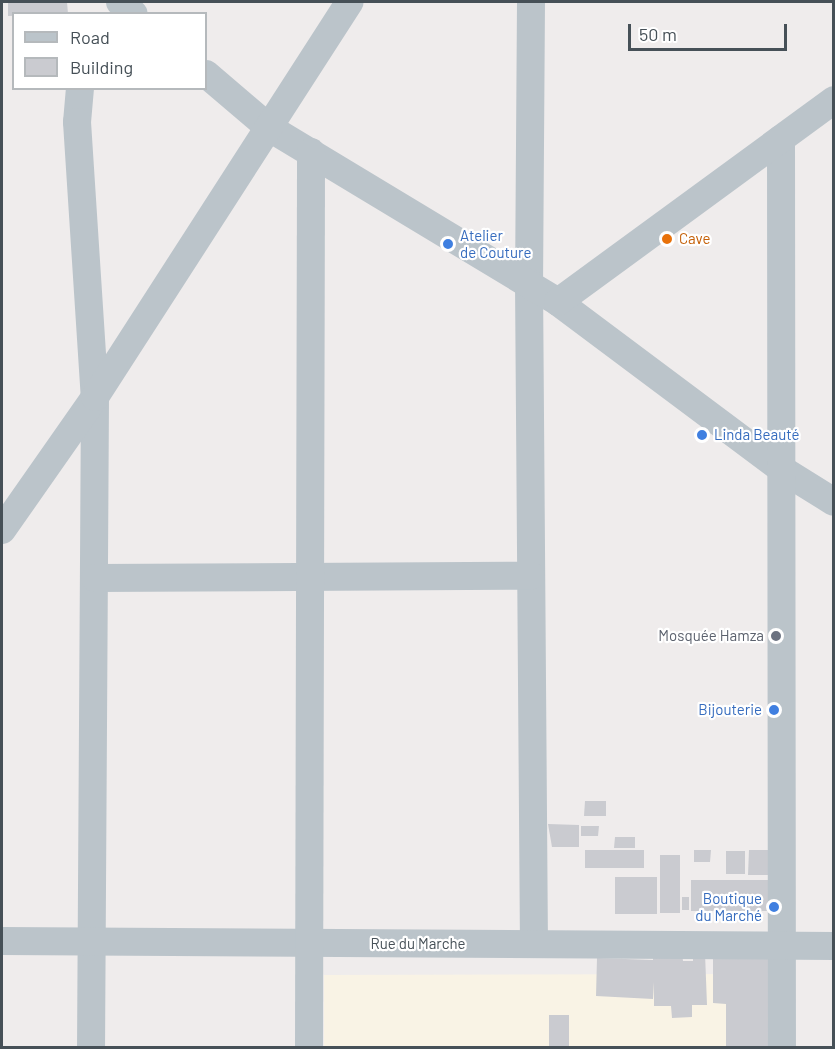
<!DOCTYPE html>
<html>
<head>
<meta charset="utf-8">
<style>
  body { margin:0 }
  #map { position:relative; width:835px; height:1049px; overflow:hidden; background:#efecec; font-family:Barlow,sans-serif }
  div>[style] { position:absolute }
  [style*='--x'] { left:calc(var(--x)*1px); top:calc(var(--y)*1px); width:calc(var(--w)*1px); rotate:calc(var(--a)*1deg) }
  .commercial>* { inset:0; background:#f9f3e5 }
  .building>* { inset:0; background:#cacbd0 }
  .minor>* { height:28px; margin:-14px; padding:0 14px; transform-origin:14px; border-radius:14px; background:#bbc4ca }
  .dots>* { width:16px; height:16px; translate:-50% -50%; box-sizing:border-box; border:3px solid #fff; border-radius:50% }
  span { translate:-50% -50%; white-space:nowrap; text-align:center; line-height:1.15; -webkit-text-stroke:4.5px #fff; paint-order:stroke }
  .shop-label { font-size:15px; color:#366cbe }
  .left { translate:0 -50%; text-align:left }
  .right { translate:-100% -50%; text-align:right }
  .food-label { font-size:15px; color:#c56008 }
  .worship-label { font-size:15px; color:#5b616d }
  .street-label { font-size:15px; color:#465057 }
  .frame { position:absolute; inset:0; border:3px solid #465057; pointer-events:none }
  .legend { position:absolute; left:12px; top:12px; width:195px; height:78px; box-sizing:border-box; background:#fff; border:2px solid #b5b9bc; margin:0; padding:8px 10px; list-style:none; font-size:18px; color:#465057 }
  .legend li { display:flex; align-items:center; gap:12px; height:30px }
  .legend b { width:30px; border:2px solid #b5b9bc }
  .scale { position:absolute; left:628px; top:24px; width:159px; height:27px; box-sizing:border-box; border:3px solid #465057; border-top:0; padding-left:8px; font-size:18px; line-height:21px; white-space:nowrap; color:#465057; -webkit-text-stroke:4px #fff; paint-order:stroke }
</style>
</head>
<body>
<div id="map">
  <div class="commercial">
    <i style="clip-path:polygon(762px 974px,761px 1047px,324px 1048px,324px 975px)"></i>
  </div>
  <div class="building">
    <i style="clip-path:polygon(8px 2px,67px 2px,68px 14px,8px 16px)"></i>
    <i style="clip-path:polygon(585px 801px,606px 801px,606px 816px,584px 816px)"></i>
    <i style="clip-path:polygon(548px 824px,579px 825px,579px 847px,552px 847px)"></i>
    <i style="clip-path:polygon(581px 826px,599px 826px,598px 836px,581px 836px)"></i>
    <i style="clip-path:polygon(615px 837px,635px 837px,635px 848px,614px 848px)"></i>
    <i style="clip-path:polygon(585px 850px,644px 850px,644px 868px,585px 868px)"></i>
    <i style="clip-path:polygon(694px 850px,711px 850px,710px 862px,694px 862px)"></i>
    <i style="clip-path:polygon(749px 850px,770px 850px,769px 875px,748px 875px)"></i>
    <i style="clip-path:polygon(726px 851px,745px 851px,745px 874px,726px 874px)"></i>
    <i style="clip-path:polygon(660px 855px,680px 855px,680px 913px,660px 913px)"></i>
    <i style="clip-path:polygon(615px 877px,657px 877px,657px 914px,615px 914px)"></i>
    <i style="clip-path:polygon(691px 880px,779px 880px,778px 911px,691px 911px)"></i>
    <i style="clip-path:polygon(682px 897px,689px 897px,689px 910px,682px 910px)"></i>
    <i style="clip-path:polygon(682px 953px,683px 961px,693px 961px,693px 953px,705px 953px,707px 1005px,692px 1005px,692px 1017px,672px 1018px,671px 1006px,654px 1006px,654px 982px,653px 999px,596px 996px,597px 958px,653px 960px,653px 954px)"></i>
    <i style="clip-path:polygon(713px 958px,777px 958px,777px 1048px,726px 1048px,726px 1004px,713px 1003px)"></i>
    <i style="clip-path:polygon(549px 1015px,569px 1015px,569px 1048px,549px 1048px)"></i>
  </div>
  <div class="minor">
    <i style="--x:120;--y:2;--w:18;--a:41"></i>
    <i style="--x:531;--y:2;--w:280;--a:90.4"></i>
    <i style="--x:529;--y:282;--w:662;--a:89.57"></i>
    <i style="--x:206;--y:74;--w:82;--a:40.5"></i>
    <i style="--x:268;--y:127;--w:339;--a:31.1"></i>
    <i style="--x:558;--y:302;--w:279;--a:36.8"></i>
    <i style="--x:781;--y:469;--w:62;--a:31.9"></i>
    <i style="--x:80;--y:88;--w:34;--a:95"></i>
    <i style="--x:77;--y:122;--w:276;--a:86.3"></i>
    <i style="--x:95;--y:397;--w:651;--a:90.35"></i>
    <i style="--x:781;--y:139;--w:909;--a:89.94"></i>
    <i style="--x:558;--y:302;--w:342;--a:-36.2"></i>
    <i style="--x:2;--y:530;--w:162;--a:-55"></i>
    <i style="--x:95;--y:397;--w:470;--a:-57.2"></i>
    <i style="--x:95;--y:578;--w:436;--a:-0.3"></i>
    <i style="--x:2;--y:941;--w:832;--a:0.34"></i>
    <i style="--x:309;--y:1048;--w:896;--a:-89.87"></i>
  </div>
  <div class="dots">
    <i style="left:667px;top:239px;background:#e8710a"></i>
    <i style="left:448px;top:244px;background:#3f7fe0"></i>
    <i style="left:702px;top:435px;background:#3f7fe0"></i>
    <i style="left:776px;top:636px;background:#6b7280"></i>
    <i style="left:774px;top:710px;background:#3f7fe0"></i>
    <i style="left:774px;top:907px;background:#3f7fe0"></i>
  </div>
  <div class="shop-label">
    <span class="left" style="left:460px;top:244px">Atelier<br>de Couture</span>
    <span class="left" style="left:714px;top:435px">Linda Beauté</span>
    <span class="right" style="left:762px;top:710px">Bijouterie</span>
    <span class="right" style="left:762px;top:907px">Boutique<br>du Marché</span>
  </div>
  <div class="food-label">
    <span class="left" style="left:679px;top:239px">Cave</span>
  </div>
  <div class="worship-label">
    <span class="right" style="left:764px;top:636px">Mosquée Hamza</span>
  </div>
  <div class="street-label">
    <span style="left:418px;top:944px">Rue du Marche</span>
  </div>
  <div class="frame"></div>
  <ul class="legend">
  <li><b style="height:8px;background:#bbc4ca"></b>Road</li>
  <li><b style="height:16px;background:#cacbd0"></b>Building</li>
  </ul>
  <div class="scale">50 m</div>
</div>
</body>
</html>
